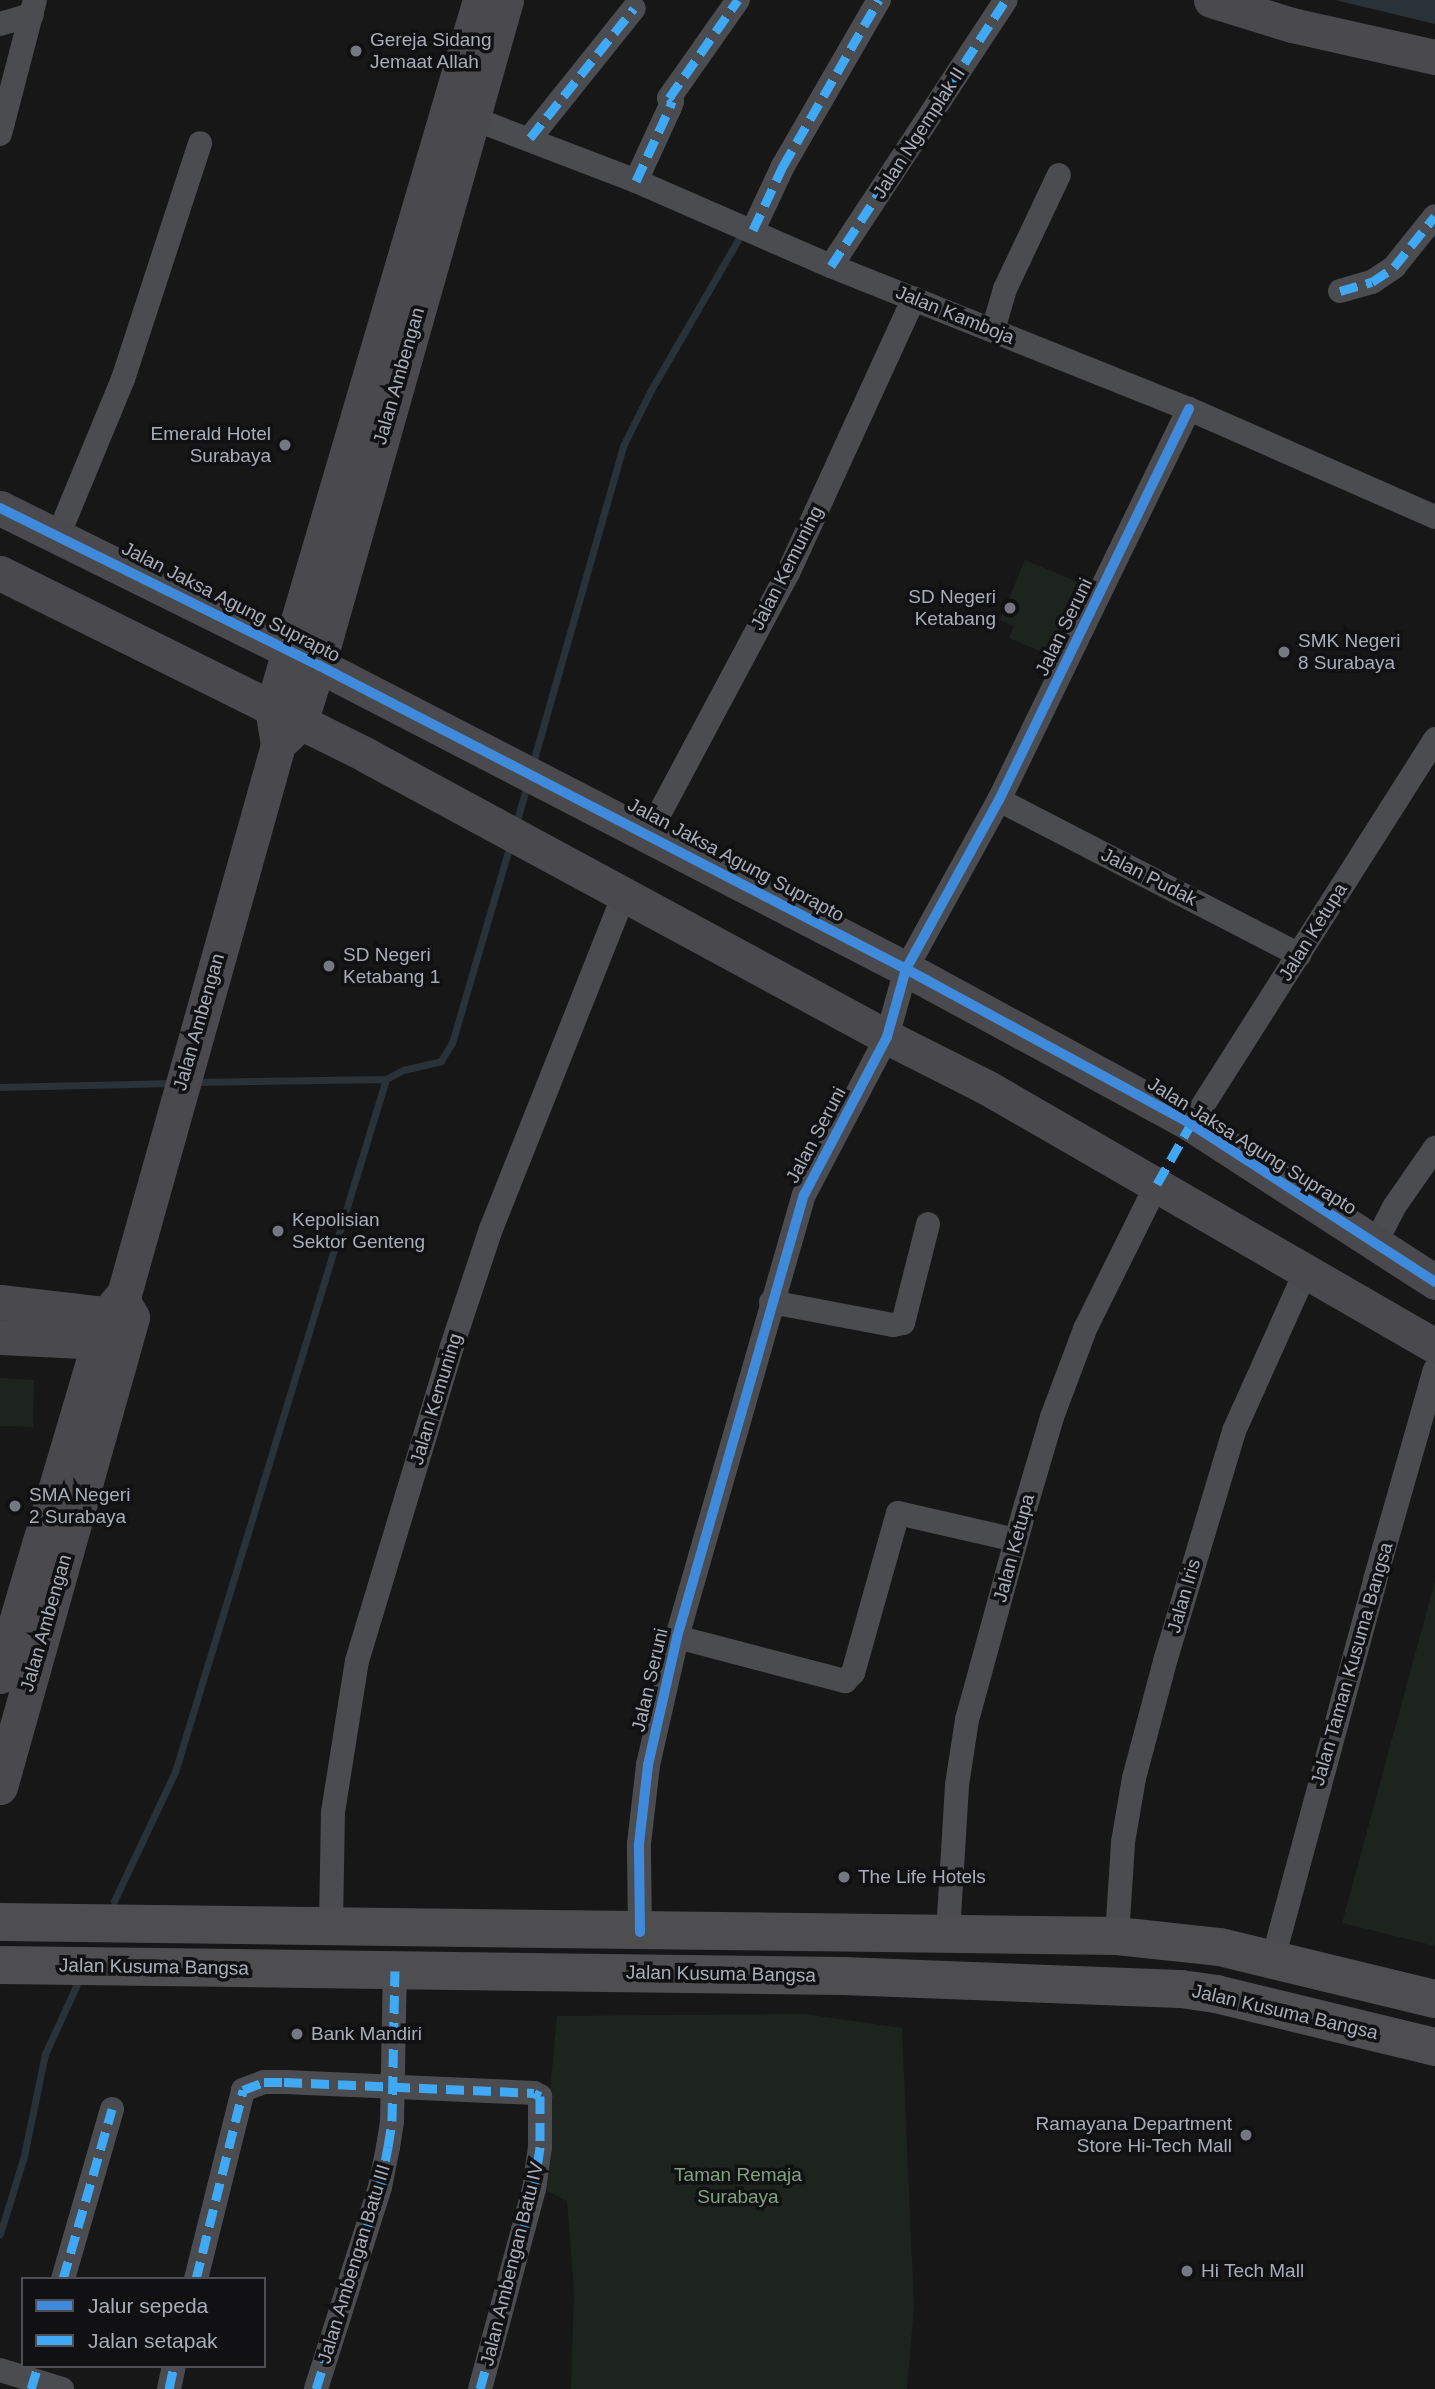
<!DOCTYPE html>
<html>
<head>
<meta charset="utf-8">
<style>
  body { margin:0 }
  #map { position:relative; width:1435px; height:2389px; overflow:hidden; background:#171717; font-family:Arial,sans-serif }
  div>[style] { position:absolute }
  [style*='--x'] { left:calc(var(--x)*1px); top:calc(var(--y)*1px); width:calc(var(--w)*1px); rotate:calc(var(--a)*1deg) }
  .green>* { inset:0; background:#1d241e }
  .water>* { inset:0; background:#2a3239 }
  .stream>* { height:7px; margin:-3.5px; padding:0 3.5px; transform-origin:3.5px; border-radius:3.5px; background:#2a3239 }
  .street>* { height:24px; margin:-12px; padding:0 12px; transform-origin:12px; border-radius:12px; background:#4b4c50 }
  .secondary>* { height:35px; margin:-17.5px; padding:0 17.5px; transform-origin:17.5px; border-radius:17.5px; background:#4a4a4e }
  .highway>* { height:38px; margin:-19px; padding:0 19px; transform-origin:19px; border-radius:19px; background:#4e4e51 }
  .quiet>* { height:9px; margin-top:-4.5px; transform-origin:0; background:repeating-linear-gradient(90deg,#3fa9f5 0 18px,transparent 0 27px) }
  .cycleway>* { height:10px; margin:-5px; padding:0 5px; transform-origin:5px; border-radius:5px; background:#408adc }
  .dots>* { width:19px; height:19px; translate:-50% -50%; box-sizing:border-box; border:4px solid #111113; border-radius:50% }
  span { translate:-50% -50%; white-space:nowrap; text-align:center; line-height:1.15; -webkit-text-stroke:7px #111113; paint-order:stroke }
  .poi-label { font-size:19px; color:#a8adb8 }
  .left { translate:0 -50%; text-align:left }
  .right { translate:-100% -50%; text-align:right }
  .street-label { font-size:19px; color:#a8adb8 }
  .park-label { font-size:19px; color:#7fa381 }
  .legend { position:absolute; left:21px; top:2277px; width:245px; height:91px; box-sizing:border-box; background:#111113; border:2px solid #4d4f55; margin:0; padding:9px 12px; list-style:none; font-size:21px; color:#a8adb8 }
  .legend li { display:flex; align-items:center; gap:14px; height:35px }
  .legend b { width:35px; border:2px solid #4d4f55 }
</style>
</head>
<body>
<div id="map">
  <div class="green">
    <i style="clip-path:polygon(1025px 560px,1087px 586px,1056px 658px,1009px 638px,1014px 626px,1000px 620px)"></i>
    <i style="clip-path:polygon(0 1378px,34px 1380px,33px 1427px,0 1426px)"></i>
    <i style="clip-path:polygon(1435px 1581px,1435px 1946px,1342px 1923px)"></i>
    <i style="clip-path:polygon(804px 2014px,902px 2028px,914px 2308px,907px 2389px,571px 2389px,574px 2290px,567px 2201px,545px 2190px,548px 2113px,557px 2016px)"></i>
  </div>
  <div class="water">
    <i style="clip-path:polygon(1335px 0,1435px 0,1435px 24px)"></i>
  </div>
  <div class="stream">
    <i style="--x:532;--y:766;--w:333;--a:-74.1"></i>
    <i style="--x:623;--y:446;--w:63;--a:-63.4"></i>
    <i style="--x:651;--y:390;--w:184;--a:-59.9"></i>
    <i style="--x:516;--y:824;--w:41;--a:-74.2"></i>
    <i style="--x:193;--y:1082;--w:193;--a:-0.9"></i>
    <i style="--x:386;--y:1079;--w:19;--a:-28"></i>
    <i style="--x:403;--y:1070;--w:39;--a:-13"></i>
    <i style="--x:441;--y:1061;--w:21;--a:-59"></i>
    <i style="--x:452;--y:1043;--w:206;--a:-73.7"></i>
    <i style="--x:0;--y:1087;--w:174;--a:-1.3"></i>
    <i style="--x:114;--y:1901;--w:143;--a:-64.7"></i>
    <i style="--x:175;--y:1772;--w:724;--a:-73.07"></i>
    <i style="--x:0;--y:2234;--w:82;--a:-72.9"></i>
    <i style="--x:24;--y:2156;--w:104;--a:-78.4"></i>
    <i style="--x:45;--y:2054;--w:77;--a:-65.4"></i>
  </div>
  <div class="street">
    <i style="--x:0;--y:24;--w:33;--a:-16"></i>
    <i style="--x:472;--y:118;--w:176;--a:21"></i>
    <i style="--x:636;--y:181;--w:213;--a:23.6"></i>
    <i style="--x:831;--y:266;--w:386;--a:21.8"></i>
    <i style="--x:1189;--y:409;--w:269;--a:23.7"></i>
    <i style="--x:0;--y:134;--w:138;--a:-75.4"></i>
    <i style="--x:530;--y:138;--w:166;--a:-51.3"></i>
    <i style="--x:636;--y:181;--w:81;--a:-65.3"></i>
    <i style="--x:670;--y:107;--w:6;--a:-72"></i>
    <i style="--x:672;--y:101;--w:4;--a:-135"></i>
    <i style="--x:669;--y:98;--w:120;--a:-54.9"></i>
    <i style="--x:753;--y:230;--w:71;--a:-64.9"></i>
    <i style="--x:783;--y:166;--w:192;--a:-60"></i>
    <i style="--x:831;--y:266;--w:318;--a:-56.7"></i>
    <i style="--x:1340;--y:291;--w:33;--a:-16"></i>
    <i style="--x:1372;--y:282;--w:27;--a:-34"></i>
    <i style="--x:1394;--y:267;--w:65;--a:-51.2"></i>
    <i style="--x:993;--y:330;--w:43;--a:-73.7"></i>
    <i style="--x:1005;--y:289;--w:126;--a:-64.7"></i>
    <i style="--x:58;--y:536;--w:170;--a:-67.5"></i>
    <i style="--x:123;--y:379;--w:248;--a:-71.9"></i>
    <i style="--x:999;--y:800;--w:338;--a:27.3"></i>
    <i style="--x:649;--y:833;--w:295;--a:-61.9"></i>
    <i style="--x:788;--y:573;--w:302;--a:-65.4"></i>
    <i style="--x:1191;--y:1124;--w:456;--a:-57.6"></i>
    <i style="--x:1375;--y:1244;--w:42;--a:-62.8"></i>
    <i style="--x:1394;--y:1207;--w:72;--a:-55.2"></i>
    <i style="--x:771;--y:1302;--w:124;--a:10.7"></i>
    <i style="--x:893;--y:1325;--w:10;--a:-11"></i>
    <i style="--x:903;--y:1323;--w:102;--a:-75.8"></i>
    <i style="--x:677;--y:1637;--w:174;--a:14.7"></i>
    <i style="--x:845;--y:1681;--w:11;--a:-45"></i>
    <i style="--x:853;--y:1673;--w:166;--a:-74.3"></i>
    <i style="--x:898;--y:1513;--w:121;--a:12.9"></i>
    <i style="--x:331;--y:1925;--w:113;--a:-89"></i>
    <i style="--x:333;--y:1812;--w:153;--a:-81"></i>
    <i style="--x:357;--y:1661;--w:329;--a:-73.2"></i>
    <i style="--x:452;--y:1346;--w:123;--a:-71.6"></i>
    <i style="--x:491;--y:1229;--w:360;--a:-68.3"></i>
    <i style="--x:640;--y:1932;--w:88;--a:-90.7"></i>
    <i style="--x:639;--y:1844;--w:80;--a:-83.5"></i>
    <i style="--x:648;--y:1765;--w:131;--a:-77.2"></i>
    <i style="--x:677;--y:1637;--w:460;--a:-74"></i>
    <i style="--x:804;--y:1195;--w:178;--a:-62.3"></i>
    <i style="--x:887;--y:1037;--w:71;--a:-74.4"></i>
    <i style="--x:906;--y:969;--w:193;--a:-61.2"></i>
    <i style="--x:999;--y:800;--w:435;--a:-64.1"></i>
    <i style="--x:948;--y:1933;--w:148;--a:-86.5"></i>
    <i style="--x:957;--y:1785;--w:66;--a:-81.3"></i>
    <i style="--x:967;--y:1720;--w:223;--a:-74.7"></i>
    <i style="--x:1026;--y:1505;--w:92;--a:-73.5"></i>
    <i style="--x:1052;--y:1417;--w:94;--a:-69.4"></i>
    <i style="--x:1085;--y:1329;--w:162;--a:-63.6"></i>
    <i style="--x:1117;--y:1936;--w:94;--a:-86.3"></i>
    <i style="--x:1123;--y:1842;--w:65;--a:-80.2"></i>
    <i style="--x:1134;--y:1778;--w:124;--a:-75.1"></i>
    <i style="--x:1166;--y:1658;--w:237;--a:-73.3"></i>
    <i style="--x:1234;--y:1431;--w:175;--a:-65.8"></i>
    <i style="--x:1273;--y:1959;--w:392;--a:-74.9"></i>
    <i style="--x:1375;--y:1580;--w:218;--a:-74.1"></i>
    <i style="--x:63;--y:2279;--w:177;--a:-73.9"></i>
    <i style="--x:196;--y:2279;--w:195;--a:-76"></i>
    <i style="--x:243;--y:2090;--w:22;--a:-21"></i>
    <i style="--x:264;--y:2082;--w:20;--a:0"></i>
    <i style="--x:284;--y:2082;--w:250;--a:2.5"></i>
    <i style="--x:534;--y:2093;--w:7;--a:27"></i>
    <i style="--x:540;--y:2096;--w:51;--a:90"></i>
    <i style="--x:540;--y:2147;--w:42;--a:98.1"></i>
    <i style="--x:534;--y:2189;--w:207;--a:105.1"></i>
    <i style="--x:0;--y:2370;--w:65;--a:17"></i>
    <i style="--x:169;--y:2389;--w:24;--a:-78"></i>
    <i style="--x:316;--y:2389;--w:212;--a:-72.4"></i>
    <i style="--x:380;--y:2187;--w:41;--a:-78.7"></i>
    <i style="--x:388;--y:2147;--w:26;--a:-81"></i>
    <i style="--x:392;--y:2121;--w:150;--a:-88.9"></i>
  </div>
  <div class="secondary">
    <i style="--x:1211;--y:0;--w:85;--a:17.2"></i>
    <i style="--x:1292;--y:25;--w:147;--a:12.6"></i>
    <i style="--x:0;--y:508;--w:355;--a:26.3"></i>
    <i style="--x:318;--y:665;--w:662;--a:27.34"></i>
    <i style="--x:906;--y:969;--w:324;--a:28.5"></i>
    <i style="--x:1191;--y:1124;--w:291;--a:32.9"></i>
    <i style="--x:0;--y:573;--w:409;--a:26.4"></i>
    <i style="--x:366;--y:755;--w:592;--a:28.43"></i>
    <i style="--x:887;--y:1037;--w:113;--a:26.8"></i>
    <i style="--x:988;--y:1088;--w:516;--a:29.99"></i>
    <i style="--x:285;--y:738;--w:21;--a:-45"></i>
    <i style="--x:300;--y:723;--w:61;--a:-72.8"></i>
    <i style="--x:318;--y:665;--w:691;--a:-74.21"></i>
    <i style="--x:0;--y:1302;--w:130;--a:6.6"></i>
    <i style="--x:0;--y:1337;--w:122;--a:2.8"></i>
    <i style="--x:0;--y:1676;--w:377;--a:-73.5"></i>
    <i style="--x:107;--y:1314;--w:26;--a:-50"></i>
    <i style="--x:124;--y:1294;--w:570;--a:-74.33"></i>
    <i style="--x:278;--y:745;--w:36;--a:-99"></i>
    <i style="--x:272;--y:709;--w:739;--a:-73.65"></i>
    <i style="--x:0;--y:1787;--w:488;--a:-74.3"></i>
    <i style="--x:132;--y:1317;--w:20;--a:-120"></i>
  </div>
  <div class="highway">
    <i style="--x:0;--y:1922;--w:1117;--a:0.72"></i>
    <i style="--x:1117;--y:1936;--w:104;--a:6.1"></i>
    <i style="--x:1220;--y:1947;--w:221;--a:13.6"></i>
    <i style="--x:0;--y:1965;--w:843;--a:0.75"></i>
    <i style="--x:843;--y:1976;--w:338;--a:2.2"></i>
    <i style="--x:1181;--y:1989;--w:35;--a:8"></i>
    <i style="--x:1216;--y:1994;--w:225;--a:13.6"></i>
  </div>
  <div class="quiet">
    <i style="--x:530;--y:138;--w:166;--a:-51.3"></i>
    <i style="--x:636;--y:181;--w:81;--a:-65.3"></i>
    <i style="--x:670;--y:107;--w:6;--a:-72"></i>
    <i style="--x:672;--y:101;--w:4;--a:-135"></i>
    <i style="--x:669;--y:98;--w:120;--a:-54.9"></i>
    <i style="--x:753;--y:230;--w:71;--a:-64.9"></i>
    <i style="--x:783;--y:166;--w:192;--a:-60"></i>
    <i style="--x:831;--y:266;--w:318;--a:-56.7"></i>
    <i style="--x:1340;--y:291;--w:33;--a:-16"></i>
    <i style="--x:1372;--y:282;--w:27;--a:-34"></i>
    <i style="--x:1394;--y:267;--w:65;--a:-51.2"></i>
    <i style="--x:1157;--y:1184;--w:69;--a:-60.5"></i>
    <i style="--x:63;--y:2279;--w:177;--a:-73.9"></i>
    <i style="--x:196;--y:2279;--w:195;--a:-76"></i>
    <i style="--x:243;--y:2090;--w:22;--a:-21"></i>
    <i style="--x:264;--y:2082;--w:20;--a:0"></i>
    <i style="--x:284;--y:2082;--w:250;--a:2.5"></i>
    <i style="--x:534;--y:2093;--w:7;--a:27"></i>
    <i style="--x:540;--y:2096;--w:51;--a:90"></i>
    <i style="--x:540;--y:2147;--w:42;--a:98.1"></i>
    <i style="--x:534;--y:2189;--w:207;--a:105.1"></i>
    <i style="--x:31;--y:2389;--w:24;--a:-73"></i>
    <i style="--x:169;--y:2389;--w:24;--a:-78"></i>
    <i style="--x:316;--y:2389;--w:212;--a:-72.4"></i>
    <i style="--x:380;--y:2187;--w:41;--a:-78.7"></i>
    <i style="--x:388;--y:2147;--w:26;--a:-81"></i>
    <i style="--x:392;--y:2121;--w:150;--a:-88.9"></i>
  </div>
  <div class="cycleway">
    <i style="--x:0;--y:508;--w:355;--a:26.3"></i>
    <i style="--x:318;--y:665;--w:662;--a:27.34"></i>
    <i style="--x:906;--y:969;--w:324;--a:28.5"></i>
    <i style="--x:1191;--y:1124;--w:291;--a:32.9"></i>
    <i style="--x:640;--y:1932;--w:88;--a:-90.7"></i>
    <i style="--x:639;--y:1844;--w:80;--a:-83.5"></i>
    <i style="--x:648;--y:1765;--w:131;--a:-77.2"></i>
    <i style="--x:677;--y:1637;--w:460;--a:-74"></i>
    <i style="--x:804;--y:1195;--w:178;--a:-62.3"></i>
    <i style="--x:887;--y:1037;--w:71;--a:-74.4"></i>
    <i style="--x:906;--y:969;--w:193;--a:-61.2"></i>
    <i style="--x:999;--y:800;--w:435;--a:-64.1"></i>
  </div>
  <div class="dots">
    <i style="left:356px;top:51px;background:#757880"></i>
    <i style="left:285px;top:445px;background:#757880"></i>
    <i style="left:1010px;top:608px;background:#757880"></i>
    <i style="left:1284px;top:652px;background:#757880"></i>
    <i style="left:329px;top:966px;background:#757880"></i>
    <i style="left:278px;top:1231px;background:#757880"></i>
    <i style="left:15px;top:1506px;background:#757880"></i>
    <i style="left:844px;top:1877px;background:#757880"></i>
    <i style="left:297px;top:2034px;background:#757880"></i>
    <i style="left:1246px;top:2135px;background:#757880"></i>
    <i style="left:1187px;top:2271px;background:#757880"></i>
  </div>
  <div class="poi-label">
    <span class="left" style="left:370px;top:51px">Gereja Sidang<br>Jemaat Allah</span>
    <span class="right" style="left:271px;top:445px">Emerald Hotel<br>Surabaya</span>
    <span class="right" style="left:996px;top:608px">SD Negeri<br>Ketabang</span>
    <span class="left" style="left:1298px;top:652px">SMK Negeri<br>8 Surabaya</span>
    <span class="left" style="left:343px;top:966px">SD Negeri<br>Ketabang 1</span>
    <span class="left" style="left:292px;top:1231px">Kepolisian<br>Sektor Genteng</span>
    <span class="left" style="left:29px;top:1506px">SMA Negeri<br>2 Surabaya</span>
    <span class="left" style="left:858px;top:1877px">The Life Hotels</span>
    <span class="left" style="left:311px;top:2034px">Bank Mandiri</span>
    <span class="right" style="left:1232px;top:2135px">Ramayana Department<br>Store Hi-Tech Mall</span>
    <span class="left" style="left:1201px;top:2271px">Hi Tech Mall</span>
  </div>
  <div class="street-label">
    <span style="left:919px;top:133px;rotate:-57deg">Jalan Ngemplak II</span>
    <span style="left:955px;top:315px;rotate:22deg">Jalan Kamboja</span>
    <span style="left:399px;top:376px;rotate:-74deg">Jalan Ambengan</span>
    <span style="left:787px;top:568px;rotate:-63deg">Jalan Kemuning</span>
    <span style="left:231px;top:602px;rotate:27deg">Jalan Jaksa Agung Suprapto</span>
    <span style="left:1064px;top:627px;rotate:-64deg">Jalan Seruni</span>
    <span style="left:736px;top:860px;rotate:28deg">Jalan Jaksa Agung Suprapto</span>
    <span style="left:1149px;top:877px;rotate:27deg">Jalan Pudak</span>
    <span style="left:1313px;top:932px;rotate:-58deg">Jalan Ketupa</span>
    <span style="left:199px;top:1022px;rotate:-74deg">Jalan Ambengan</span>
    <span style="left:816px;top:1135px;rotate:-62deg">Jalan Seruni</span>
    <span style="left:1252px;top:1146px;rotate:32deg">Jalan Jaksa Agung Suprapto</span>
    <span style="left:436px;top:1399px;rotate:-73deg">Jalan Kemuning</span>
    <span style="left:1014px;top:1548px;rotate:-75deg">Jalan Ketupa</span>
    <span style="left:1184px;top:1596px;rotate:-74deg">Jalan Iris</span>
    <span style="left:46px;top:1623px;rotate:-74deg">Jalan Ambengan</span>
    <span style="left:1352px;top:1664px;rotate:-74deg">Jalan Taman Kusuma Bangsa</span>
    <span style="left:650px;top:1680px;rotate:-77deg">Jalan Seruni</span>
    <span style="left:154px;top:1967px;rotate:1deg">Jalan Kusuma Bangsa</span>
    <span style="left:721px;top:1974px;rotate:1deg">Jalan Kusuma Bangsa</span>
    <span style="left:1285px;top:2012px;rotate:13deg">Jalan Kusuma Bangsa</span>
    <span style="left:354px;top:2264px;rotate:-73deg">Jalan Ambengan Batu III</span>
    <span style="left:512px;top:2264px;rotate:-76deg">Jalan Ambengan Batu IV</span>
  </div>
  <div class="park-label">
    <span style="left:738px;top:2186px">Taman Remaja<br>Surabaya</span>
  </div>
  <ul class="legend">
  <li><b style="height:9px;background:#408adc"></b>Jalur sepeda</li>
  <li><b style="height:9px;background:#3fa9f5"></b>Jalan setapak</li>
  </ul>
</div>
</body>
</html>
